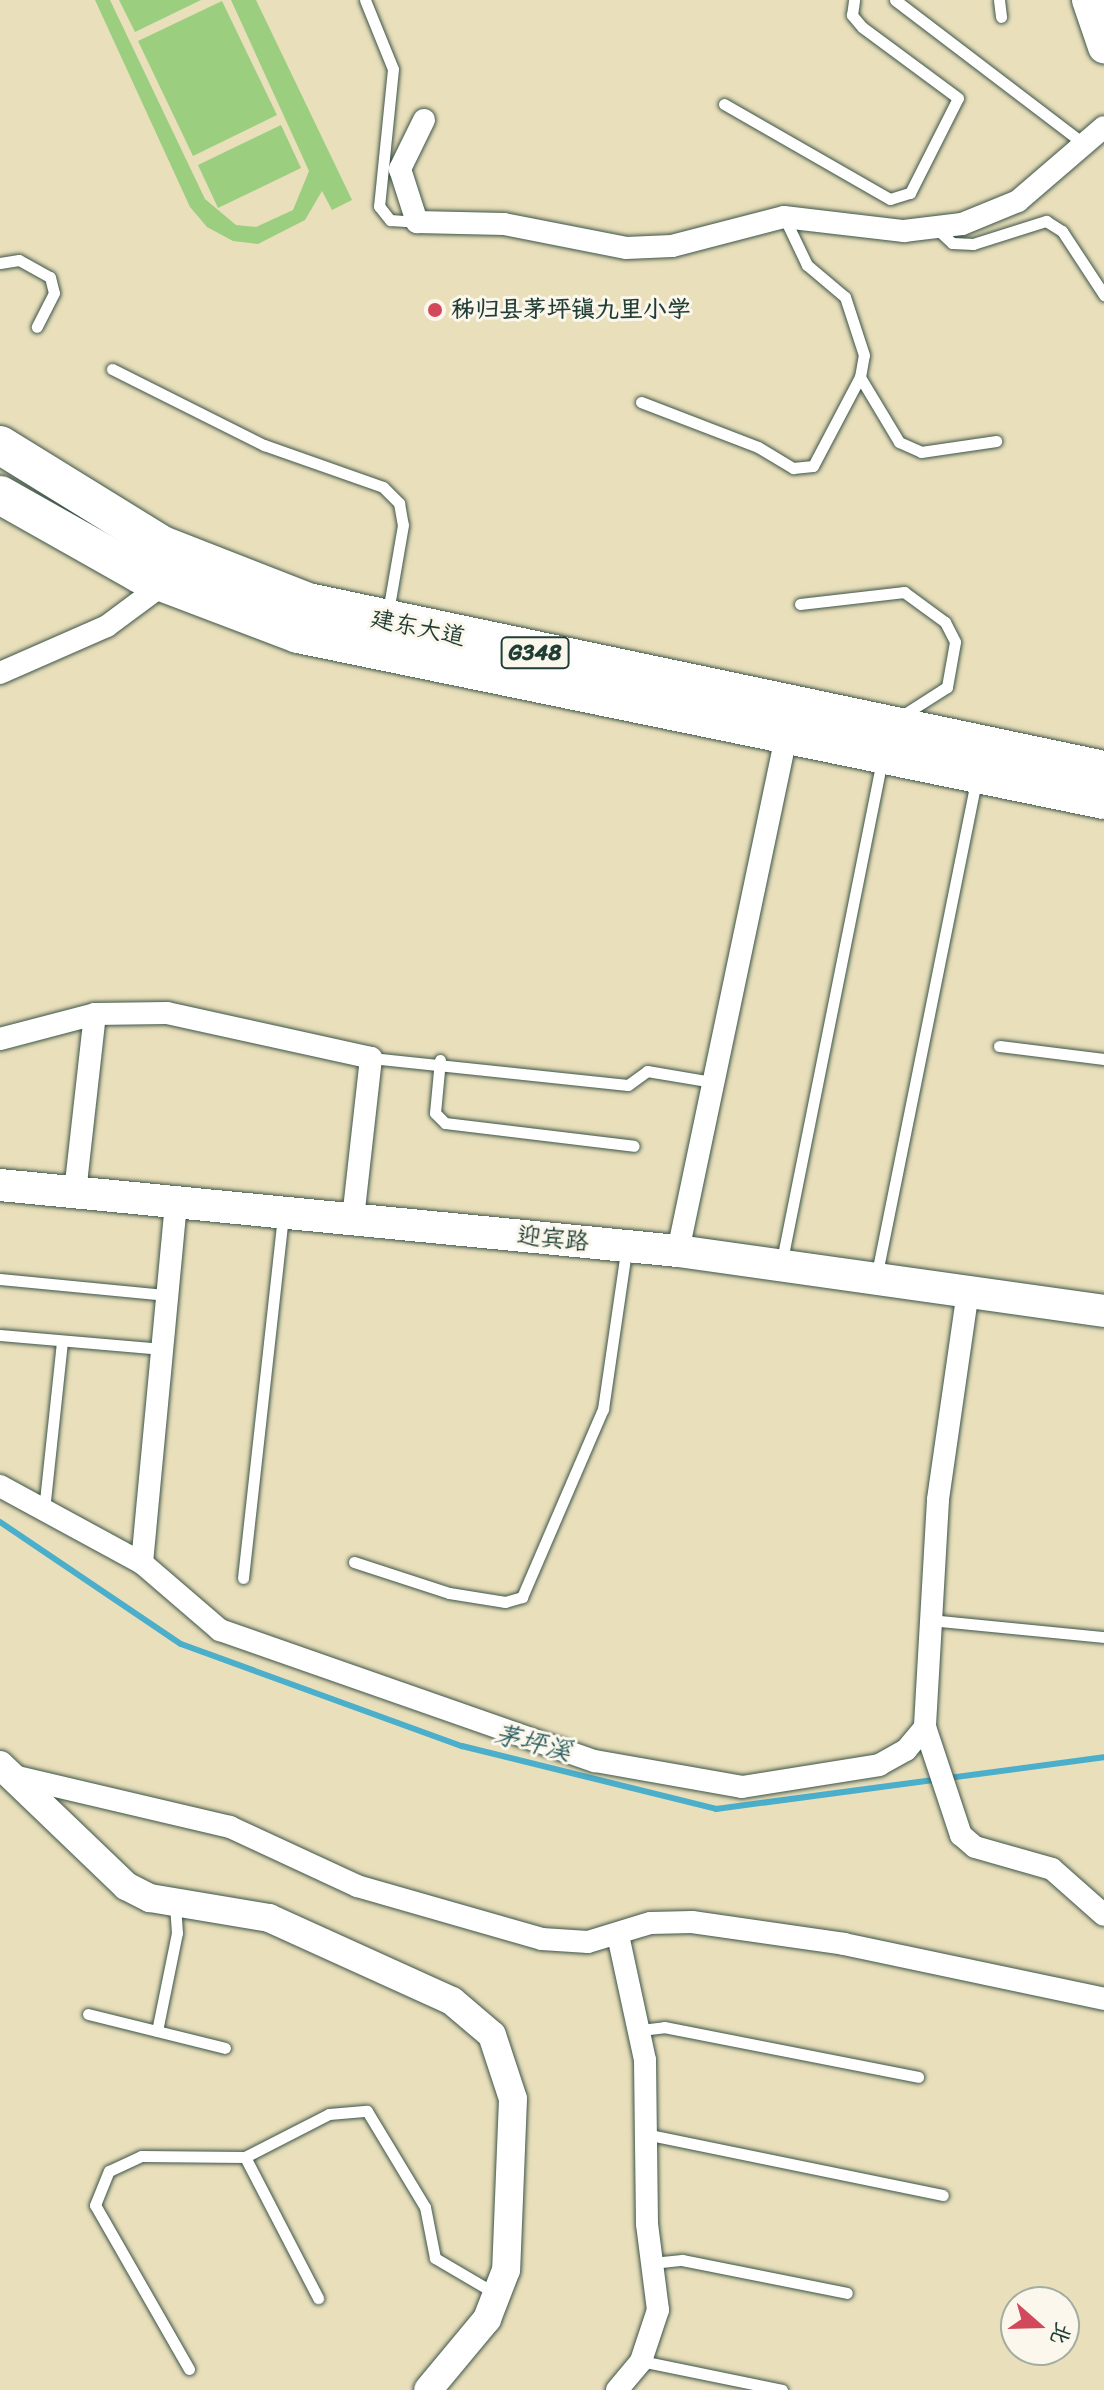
<!DOCTYPE html>
<html>
<head>
<meta charset="utf-8">
<style>
  body { margin:0 }
  #map { position:relative; width:1104px; height:2390px; overflow:hidden; background:#e9dfbb; font-family:Sriracha,"LXGW WenKai TC",sans-serif }
  div>[style] { position:absolute }
  [style*='--x'] { left:calc(var(--x)*1px); top:calc(var(--y)*1px); width:calc(var(--w)*1px); rotate:calc(var(--a)*1deg) }
  .green>* { inset:0; background:#9bcf7f }
  .stream>* { height:6px; margin:-3px; padding:0 3px; transform-origin:3px; border-radius:3px; background:#4baeca }
  .roads { filter:drop-shadow(0 0 2px #3d5548) drop-shadow(0 0 2px #3d5548) }
  .service>* { height:11px; margin:-5.5px; padding:0 5.5px; transform-origin:5.5px; border-radius:5.5px; background:#fff }
  .minor>* { height:22px; margin:-11px; padding:0 11px; transform-origin:11px; border-radius:11px; background:#fff }
  .tertiary>* { height:28px; margin:-14px; padding:0 14px; transform-origin:14px; border-radius:14px; background:#fff }
  .secondary>* { height:32px; margin:-16px; padding:0 16px; transform-origin:16px; border-radius:16px; background:#fff }
  .trunk>* { height:38px; margin:-19px; padding:0 19px; transform-origin:19px; border-radius:19px; background:#fff }
  .dots>* { width:22px; height:22px; translate:-50% -50%; box-sizing:border-box; border:4px solid #fbf7ec; border-radius:50% }
  span { translate:-50% -50%; white-space:nowrap; text-align:center; line-height:1.15; -webkit-text-stroke:6px #fbf7ec; paint-order:stroke }
  .shield-label span { padding:2px 6px; background:#fbf7ec; border:2px solid; border-radius:6px; -webkit-text-stroke-width:0 }
  .shield-label { font-size:22px; color:#1f3d34; font-weight:700 }
  .poi-label { font-size:24px; color:#1f3d34; font-weight:700 }
  .left { translate:0 -50%; text-align:left }
  .street-label { font-size:24px; color:#1f3d34 }
  .water-label { font-size:26px; color:#2c5f61; font-style:italic }
  .north { position:absolute; left:1000px; top:2286px; width:80px; height:80px; box-sizing:border-box; background:#fbf7ec; border:2px solid #a3ada2; border-radius:50%; rotate:110deg; font-size:22px; font-weight:700; line-height:32px; text-align:center; color:#1f3d34 }
  .north::after { content:''; display:block; margin:auto; width:28px; height:36px; background:#d1495b; clip-path:polygon(50% 0,100% 100%,50% 72%,0 100%) }
</style>
</head>
<body>
<div id="map">
  <div class="green">
    <i style="clip-path:polygon(95px 0,110px 0,205px 199px,236px 225px,256px 227px,293px 210px,309px 171px,231px 0,256px 0,352px 200px,332px 210px,322px 191px,305px 220px,258px 244px,233px 241px,207px 227px,190px 207px)"></i>
    <i style="clip-path:polygon(119px 0,201px 0,135px 32px)"></i>
    <i style="clip-path:polygon(222px 1px,277px 115px,193px 156px,138px 41px)"></i>
    <i style="clip-path:polygon(281px 125px,301px 168px,218px 208px,198px 165px)"></i>
  </div>
  <div class="stream">
    <i style="--x:0;--y:1522;--w:218;--a:34"></i>
    <i style="--x:181;--y:1644;--w:299;--a:20"></i>
    <i style="--x:462;--y:1746;--w:262;--a:13.9"></i>
    <i style="--x:716;--y:1809;--w:391;--a:-7.6"></i>
  </div>
  <div class="roads">
    <div class="service">
      <i style="--x:365;--y:0;--w:74;--a:67.9"></i>
      <i style="--x:393;--y:69;--w:138;--a:95.8"></i>
      <i style="--x:379;--y:206;--w:18;--a:52"></i>
      <i style="--x:390;--y:220;--w:27;--a:4"></i>
      <i style="--x:895;--y:0;--w:233;--a:37.3"></i>
      <i style="--x:999;--y:0;--w:17;--a:83"></i>
      <i style="--x:724;--y:104;--w:191;--a:29.8"></i>
      <i style="--x:890;--y:199;--w:21;--a:-17"></i>
      <i style="--x:910;--y:193;--w:106;--a:-63.2"></i>
      <i style="--x:958;--y:98;--w:119;--a:-143.5"></i>
      <i style="--x:862;--y:27;--w:16;--a:-130"></i>
      <i style="--x:852;--y:15;--w:15;--a:-82"></i>
      <i style="--x:936;--y:228;--w:22;--a:43"></i>
      <i style="--x:952;--y:243;--w:21;--a:3"></i>
      <i style="--x:973;--y:244;--w:77;--a:-17.5"></i>
      <i style="--x:1046;--y:221;--w:19;--a:32"></i>
      <i style="--x:1062;--y:231;--w:77;--a:56.7"></i>
      <i style="--x:0;--y:263;--w:19;--a:-9"></i>
      <i style="--x:19;--y:260;--w:35;--a:29"></i>
      <i style="--x:50;--y:277;--w:16;--a:76"></i>
      <i style="--x:54;--y:293;--w:38;--a:117"></i>
      <i style="--x:112;--y:369;--w:170;--a:26.6"></i>
      <i style="--x:264;--y:445;--w:126;--a:19.4"></i>
      <i style="--x:383;--y:487;--w:23;--a:45"></i>
      <i style="--x:399;--y:503;--w:22;--a:80"></i>
      <i style="--x:403;--y:525;--w:88;--a:99.8"></i>
      <i style="--x:860;--y:377;--w:76;--a:59"></i>
      <i style="--x:899;--y:442;--w:24;--a:24"></i>
      <i style="--x:921;--y:452;--w:76;--a:-8.3"></i>
      <i style="--x:641;--y:402;--w:125;--a:21"></i>
      <i style="--x:758;--y:447;--w:41;--a:31"></i>
      <i style="--x:793;--y:468;--w:20;--a:-6"></i>
      <i style="--x:813;--y:466;--w:101;--a:-62.2"></i>
      <i style="--x:860;--y:377;--w:22;--a:-80"></i>
      <i style="--x:864;--y:355;--w:61;--a:-108.1"></i>
      <i style="--x:845;--y:297;--w:50;--a:-139.9"></i>
      <i style="--x:807;--y:265;--w:53;--a:-115.6"></i>
      <i style="--x:800;--y:604;--w:105;--a:-6.6"></i>
      <i style="--x:904;--y:592;--w:51;--a:36.2"></i>
      <i style="--x:945;--y:622;--w:22;--a:63"></i>
      <i style="--x:955;--y:642;--w:46;--a:100.1"></i>
      <i style="--x:947;--y:687;--w:56;--a:147.4"></i>
      <i style="--x:999;--y:1046;--w:106;--a:7.1"></i>
      <i style="--x:371;--y:1058;--w:258;--a:6"></i>
      <i style="--x:628;--y:1085;--w:24;--a:-36"></i>
      <i style="--x:647;--y:1071;--w:67;--a:9.5"></i>
      <i style="--x:440;--y:1060;--w:53;--a:95.4"></i>
      <i style="--x:435;--y:1113;--w:14;--a:45"></i>
      <i style="--x:445;--y:1123;--w:190;--a:6.9"></i>
      <i style="--x:781;--y:1265;--w:515;--a:-78.69"></i>
      <i style="--x:876;--y:1278;--w:507;--a:-78.62"></i>
      <i style="--x:0;--y:1279;--w:168;--a:5.5"></i>
      <i style="--x:0;--y:1335;--w:163;--a:4.9"></i>
      <i style="--x:44;--y:1510;--w:170;--a:-83.9"></i>
      <i style="--x:354;--y:1562;--w:100;--a:18.1"></i>
      <i style="--x:449;--y:1593;--w:57;--a:9.1"></i>
      <i style="--x:505;--y:1602;--w:18;--a:-16"></i>
      <i style="--x:522;--y:1597;--w:205;--a:-66.7"></i>
      <i style="--x:603;--y:1409;--w:160;--a:-81.7"></i>
      <i style="--x:243;--y:1578;--w:364;--a:-83.7"></i>
      <i style="--x:930;--y:1620;--w:175;--a:5.6"></i>
      <i style="--x:88;--y:2014;--w:141;--a:13.9"></i>
      <i style="--x:641;--y:2030;--w:23;--a:-7"></i>
      <i style="--x:664;--y:2027;--w:259;--a:11.1"></i>
      <i style="--x:157;--y:2031;--w:100;--a:-78.5"></i>
      <i style="--x:177;--y:1933;--w:29;--a:-94"></i>
      <i style="--x:645;--y:2134;--w:304;--a:11.6"></i>
      <i style="--x:245;--y:2157;--w:159;--a:62.6"></i>
      <i style="--x:652;--y:2263;--w:30;--a:-6"></i>
      <i style="--x:682;--y:2260;--w:168;--a:11.3"></i>
      <i style="--x:641;--y:2361;--w:144;--a:11.6"></i>
      <i style="--x:189;--y:2369;--w:189;--a:-119.8"></i>
      <i style="--x:95;--y:2205;--w:37;--a:-68"></i>
      <i style="--x:109;--y:2171;--w:35;--a:-25"></i>
      <i style="--x:141;--y:2156;--w:104;--a:0.6"></i>
      <i style="--x:245;--y:2157;--w:94;--a:-27.1"></i>
      <i style="--x:329;--y:2114;--w:38;--a:-5"></i>
      <i style="--x:367;--y:2111;--w:112;--a:58.9"></i>
      <i style="--x:425;--y:2207;--w:52;--a:78.9"></i>
      <i style="--x:435;--y:2258;--w:73;--a:30.4"></i>
    </div>
    <div class="minor">
      <i style="--x:424;--y:120;--w:55;--a:116.1"></i>
      <i style="--x:400;--y:169;--w:56;--a:72.2"></i>
      <i style="--x:417;--y:222;--w:87;--a:1.3"></i>
      <i style="--x:504;--y:224;--w:124;--a:11.1"></i>
      <i style="--x:626;--y:248;--w:46;--a:-2.5"></i>
      <i style="--x:672;--y:246;--w:116;--a:-14.5"></i>
      <i style="--x:784;--y:217;--w:121;--a:6.7"></i>
      <i style="--x:904;--y:231;--w:58;--a:-6.9"></i>
      <i style="--x:962;--y:224;--w:61;--a:-22.3"></i>
      <i style="--x:1018;--y:201;--w:113;--a:-40.7"></i>
      <i style="--x:0;--y:673;--w:117;--a:-23.7"></i>
      <i style="--x:107;--y:626;--w:77;--a:-36.6"></i>
      <i style="--x:0;--y:1039;--w:98;--a:-14.7"></i>
      <i style="--x:95;--y:1014;--w:72;--a:-0.8"></i>
      <i style="--x:167;--y:1013;--w:209;--a:12.4"></i>
      <i style="--x:371;--y:1058;--w:162;--a:96.4"></i>
      <i style="--x:75;--y:1192;--w:179;--a:-83.6"></i>
      <i style="--x:678;--y:1251;--w:535;--a:-78.14"></i>
      <i style="--x:968;--y:1291;--w:211;--a:98.2"></i>
      <i style="--x:938;--y:1500;--w:227;--a:93.3"></i>
      <i style="--x:925;--y:1727;--w:114;--a:71.6"></i>
      <i style="--x:961;--y:1835;--w:18;--a:41"></i>
      <i style="--x:975;--y:1847;--w:80;--a:15.9"></i>
      <i style="--x:1052;--y:1869;--w:69;--a:41.5"></i>
      <i style="--x:0;--y:1486;--w:162;--a:28.5"></i>
      <i style="--x:142;--y:1563;--w:103;--a:40.7"></i>
      <i style="--x:220;--y:1630;--w:397;--a:19.3"></i>
      <i style="--x:595;--y:1761;--w:149;--a:10"></i>
      <i style="--x:742;--y:1787;--w:139;--a:-9.1"></i>
      <i style="--x:879;--y:1765;--w:31;--a:-29"></i>
      <i style="--x:906;--y:1750;--w:30;--a:-50"></i>
      <i style="--x:142;--y:1563;--w:363;--a:-84.6"></i>
      <i style="--x:13;--y:1776;--w:223;--a:13.2"></i>
      <i style="--x:230;--y:1827;--w:140;--a:24.9"></i>
      <i style="--x:357;--y:1886;--w:192;--a:16"></i>
      <i style="--x:542;--y:1939;--w:46;--a:3.7"></i>
      <i style="--x:588;--y:1942;--w:65;--a:-17"></i>
      <i style="--x:650;--y:1923;--w:42;--a:-1.4"></i>
      <i style="--x:692;--y:1922;--w:154;--a:8.2"></i>
      <i style="--x:844;--y:1944;--w:266;--a:11.9"></i>
      <i style="--x:617;--y:2390;--w:38;--a:-50"></i>
      <i style="--x:641;--y:2361;--w:54;--a:-71.6"></i>
      <i style="--x:658;--y:2310;--w:87;--a:-97.3"></i>
      <i style="--x:647;--y:2224;--w:164;--a:-90.7"></i>
      <i style="--x:645;--y:2060;--w:128;--a:-102.2"></i>
    </div>
    <div class="tertiary">
      <i style="--x:0;--y:1765;--w:175;--a:43.8"></i>
      <i style="--x:126;--y:1886;--w:27;--a:27"></i>
      <i style="--x:150;--y:1898;--w:121;--a:9.5"></i>
      <i style="--x:269;--y:1918;--w:201;--a:24.4"></i>
      <i style="--x:452;--y:2001;--w:52;--a:40.4"></i>
      <i style="--x:492;--y:2035;--w:67;--a:71.8"></i>
      <i style="--x:513;--y:2099;--w:171;--a:92.3"></i>
      <i style="--x:506;--y:2270;--w:53;--a:111.2"></i>
      <i style="--x:487;--y:2319;--w:92;--a:129.7"></i>
    </div>
    <div class="secondary">
      <i style="--x:1088;--y:0;--w:50;--a:71.2"></i>
      <i style="--x:0;--y:1185;--w:681;--a:5.56"></i>
      <i style="--x:678;--y:1251;--w:430;--a:8"></i>
    </div>
    <div class="trunk">
      <i style="--x:0;--y:445;--w:188;--a:31.7"></i>
      <i style="--x:160;--y:544;--w:159;--a:21.4"></i>
      <i style="--x:308;--y:602;--w:814;--a:11.92"></i>
      <i style="--x:0;--y:495;--w:161;--a:29.4"></i>
      <i style="--x:140;--y:574;--w:169;--a:20.8"></i>
      <i style="--x:298;--y:634;--w:823;--a:11.64"></i>
    </div>
  </div>
  <div class="dots">
    <i style="left:435px;top:310px;background:#d1495b"></i>
  </div>
  <div class="shield-label">
    <span style="left:535px;top:653px">G348</span>
  </div>
  <div class="poi-label">
    <span class="left" style="left:451px;top:310px">秭归县茅坪镇九里小学</span>
  </div>
  <div class="street-label">
    <span style="left:418px;top:628px;rotate:12deg">建东大道</span>
    <span style="left:553px;top:1239px;rotate:6deg">迎宾路</span>
  </div>
  <div class="water-label">
    <span style="left:533px;top:1743px;rotate:14deg">茅坪溪</span>
  </div>
  <div class="north">北</div>
</div>
</body>
</html>
